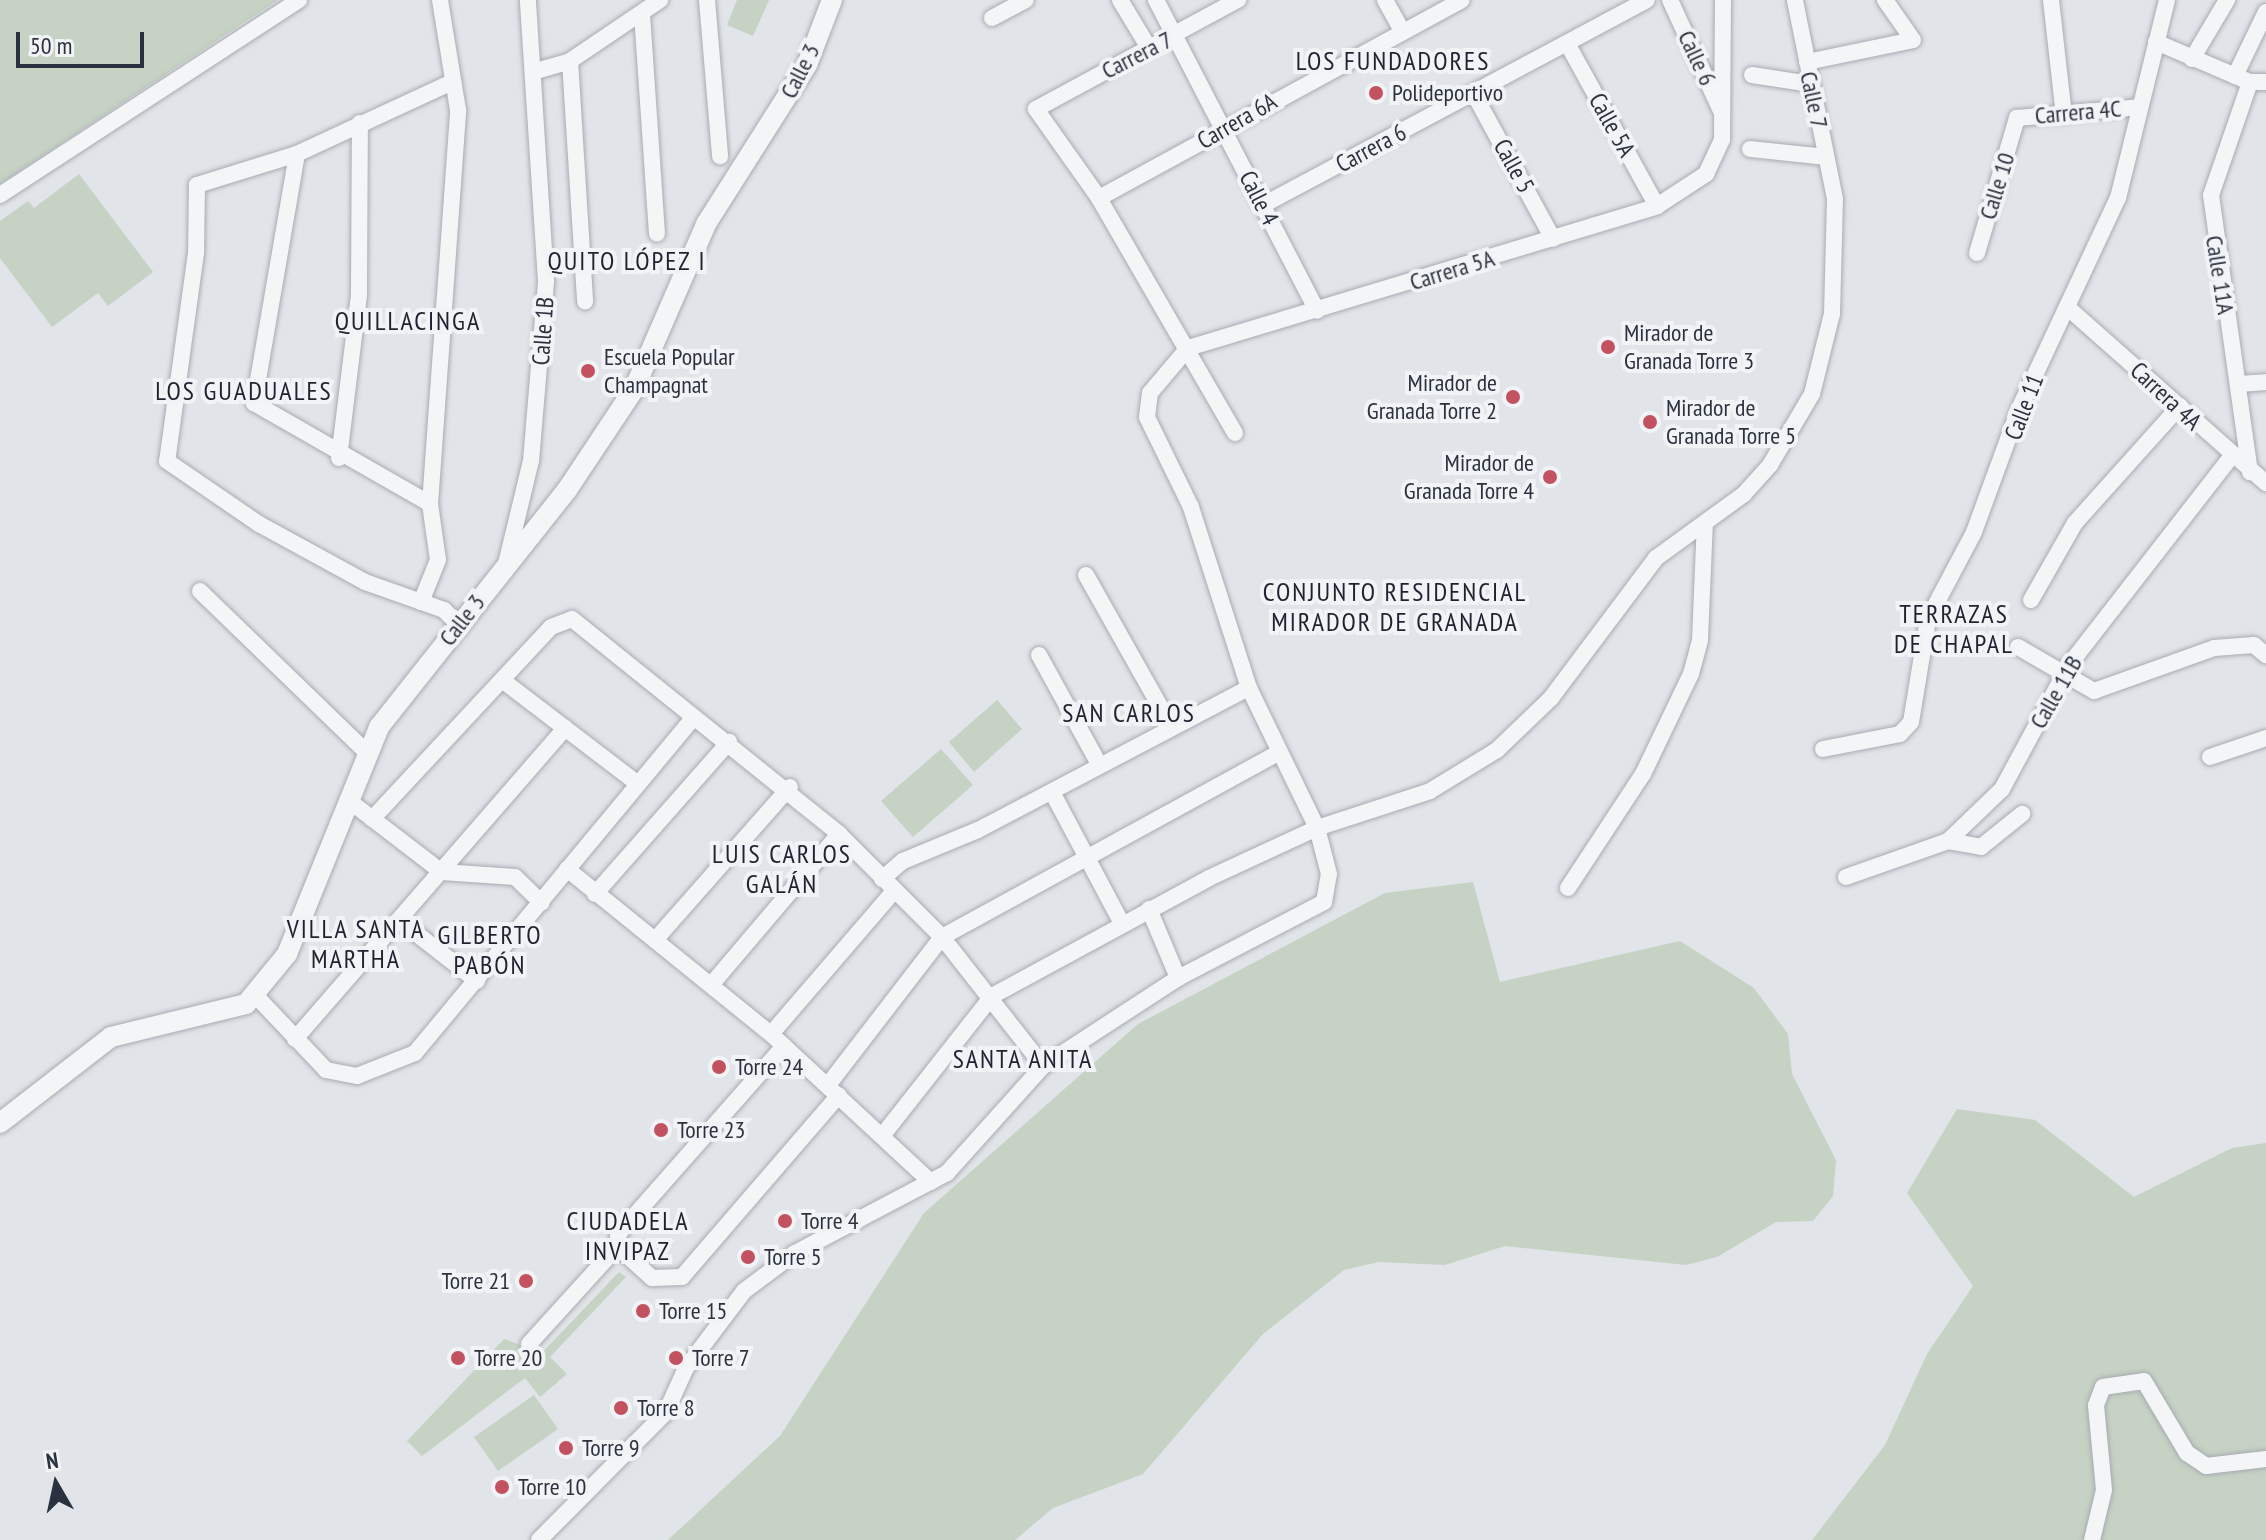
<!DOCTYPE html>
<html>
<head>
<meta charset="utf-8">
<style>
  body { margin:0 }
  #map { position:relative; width:2266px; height:1540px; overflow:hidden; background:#e1e4e8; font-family:"PT Sans Narrow",sans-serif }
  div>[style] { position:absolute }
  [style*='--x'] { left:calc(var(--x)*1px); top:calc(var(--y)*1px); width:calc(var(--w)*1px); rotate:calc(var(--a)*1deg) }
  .green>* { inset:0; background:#c6d2c3 }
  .roads { filter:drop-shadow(0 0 2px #a7abb2) drop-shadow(0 0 2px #a7abb2) }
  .minor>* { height:16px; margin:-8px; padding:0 8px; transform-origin:8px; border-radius:8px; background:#f4f5f7 }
  .tertiary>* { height:20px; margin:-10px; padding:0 10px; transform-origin:10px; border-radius:10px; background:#f4f5f7 }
  .dots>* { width:22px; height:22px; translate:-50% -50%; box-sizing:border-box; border:4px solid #f1f3f6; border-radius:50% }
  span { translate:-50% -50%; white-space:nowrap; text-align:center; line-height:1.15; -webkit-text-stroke:8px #f1f3f6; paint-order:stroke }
  .street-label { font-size:24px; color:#2b323f }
  .poi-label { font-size:24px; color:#2b323f }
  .left { translate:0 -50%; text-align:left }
  .right { translate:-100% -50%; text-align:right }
  .neighbourhood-label { font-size:26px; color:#1d2330; letter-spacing:2px }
  .north { position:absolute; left:16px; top:1444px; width:80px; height:80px; -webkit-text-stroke:6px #f1f3f6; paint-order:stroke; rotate:351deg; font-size:22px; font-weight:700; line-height:32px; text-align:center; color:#2b323f }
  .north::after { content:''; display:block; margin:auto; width:28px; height:36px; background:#2b323f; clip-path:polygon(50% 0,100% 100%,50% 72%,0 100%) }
  .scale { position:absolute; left:16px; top:32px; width:128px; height:36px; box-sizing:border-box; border:4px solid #2b323f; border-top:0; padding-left:10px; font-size:24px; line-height:28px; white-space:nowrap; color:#2b323f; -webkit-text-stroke:6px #f1f3f6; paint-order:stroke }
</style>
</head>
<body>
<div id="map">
  <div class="green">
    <i style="clip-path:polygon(0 0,278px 0,0 184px)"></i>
    <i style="clip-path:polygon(737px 0,769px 0,753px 36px,727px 25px)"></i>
    <i style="clip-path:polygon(79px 174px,153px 272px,108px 306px,98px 293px,52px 327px,0 258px,0 221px,28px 201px,34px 208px)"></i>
    <i style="clip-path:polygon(997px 700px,1022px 729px,974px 772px,949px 742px)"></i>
    <i style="clip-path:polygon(941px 749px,973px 785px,913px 837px,881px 801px)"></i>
    <i style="clip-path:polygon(1473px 882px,1500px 982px,1680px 941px,1754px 988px,1788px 1034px,1792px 1074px,1836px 1160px,1833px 1196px,1813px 1221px,1776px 1222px,1717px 1257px,1686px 1265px,1505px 1246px,1445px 1265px,1379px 1262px,1344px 1270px,1263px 1334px,1143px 1474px,1053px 1508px,1015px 1540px,668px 1540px,780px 1436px,924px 1213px,1138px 1024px,1385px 893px)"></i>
    <i style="clip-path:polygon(1957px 1109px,2035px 1120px,2134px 1197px,2232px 1148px,2266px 1143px,2266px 1540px,1812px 1540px,1885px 1445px,1927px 1354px,1973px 1286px,1907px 1193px)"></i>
    <i style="clip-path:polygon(619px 1272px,626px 1277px,550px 1357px,567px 1374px,540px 1397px,525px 1378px,422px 1456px,407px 1441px,504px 1339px,523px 1346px,523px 1354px,530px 1348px,539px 1356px)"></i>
    <i style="clip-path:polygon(534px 1395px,558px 1429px,498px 1471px,474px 1437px)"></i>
  </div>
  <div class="roads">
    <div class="minor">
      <i style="--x:707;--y:0;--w:157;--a:85.2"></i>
      <i style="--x:1120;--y:0;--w:56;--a:58.9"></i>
      <i style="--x:1156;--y:0;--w:350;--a:62.6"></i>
      <i style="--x:1385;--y:0;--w:35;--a:61"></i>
      <i style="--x:1670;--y:0;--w:122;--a:65.3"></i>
      <i style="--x:2051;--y:0;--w:116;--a:83.6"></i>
      <i style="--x:642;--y:14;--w:220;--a:86.1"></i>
      <i style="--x:992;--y:18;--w:38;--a:-28"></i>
      <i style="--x:2156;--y:42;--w:102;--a:23.1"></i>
      <i style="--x:2250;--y:82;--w:16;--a:0"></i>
      <i style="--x:1568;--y:45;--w:184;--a:61.1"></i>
      <i style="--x:2192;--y:59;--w:69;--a:-59.3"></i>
      <i style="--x:570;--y:61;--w:241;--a:86.4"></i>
      <i style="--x:1807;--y:62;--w:108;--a:-11.7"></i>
      <i style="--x:1913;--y:40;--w:49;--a:-125"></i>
      <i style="--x:536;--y:71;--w:35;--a:-16"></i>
      <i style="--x:570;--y:61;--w:109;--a:-34.1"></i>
      <i style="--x:1752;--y:75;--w:60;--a:8.7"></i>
      <i style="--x:2235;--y:76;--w:71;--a:-64.2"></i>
      <i style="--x:452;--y:82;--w:171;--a:155.1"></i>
      <i style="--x:297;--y:154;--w:105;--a:162.8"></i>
      <i style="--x:197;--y:185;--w:68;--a:90.8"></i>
      <i style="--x:196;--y:253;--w:210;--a:97.9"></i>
      <i style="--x:167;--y:461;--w:112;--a:34.4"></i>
      <i style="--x:259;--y:524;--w:121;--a:28.7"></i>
      <i style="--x:365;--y:582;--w:84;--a:19.5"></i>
      <i style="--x:444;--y:610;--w:21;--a:45"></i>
      <i style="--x:2250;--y:82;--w:120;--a:109"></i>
      <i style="--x:2211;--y:195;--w:280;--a:82"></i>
      <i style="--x:1474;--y:94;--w:165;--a:61.4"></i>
      <i style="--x:1750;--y:149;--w:76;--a:6"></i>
      <i style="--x:297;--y:154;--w:253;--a:99.8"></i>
      <i style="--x:254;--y:403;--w:203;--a:29.8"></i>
      <i style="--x:0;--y:195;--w:357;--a:-33.1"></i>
      <i style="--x:1099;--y:198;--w:413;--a:-28.6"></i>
      <i style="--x:1263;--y:205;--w:435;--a:-28.1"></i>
      <i style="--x:1977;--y:253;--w:141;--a:-73.5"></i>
      <i style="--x:2017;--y:118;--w:123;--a:-5.1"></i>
      <i style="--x:2067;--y:307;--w:266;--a:41.5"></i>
      <i style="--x:2239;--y:384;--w:27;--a:-4"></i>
      <i style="--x:1235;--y:433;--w:272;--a:-120.1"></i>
      <i style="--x:1099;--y:198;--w:109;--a:-125.3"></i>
      <i style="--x:1036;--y:109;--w:230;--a:-28.4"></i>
      <i style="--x:339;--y:458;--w:165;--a:-83"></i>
      <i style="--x:359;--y:294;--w:171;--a:-89.7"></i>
      <i style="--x:506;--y:564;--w:106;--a:-76.4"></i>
      <i style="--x:531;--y:461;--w:181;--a:-85.2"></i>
      <i style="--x:546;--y:281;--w:282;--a:-93.7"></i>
      <i style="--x:1086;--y:575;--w:173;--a:60.6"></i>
      <i style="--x:200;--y:591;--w:231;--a:44.1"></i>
      <i style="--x:2031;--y:600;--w:89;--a:-60.3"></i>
      <i style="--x:2075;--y:523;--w:157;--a:-48.1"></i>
      <i style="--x:421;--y:602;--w:45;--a:-68"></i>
      <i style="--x:438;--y:560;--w:57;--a:-98.1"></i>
      <i style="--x:430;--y:504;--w:395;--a:-85.9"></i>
      <i style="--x:458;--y:110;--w:111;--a:-99.3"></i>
      <i style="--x:2018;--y:647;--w:88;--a:30.1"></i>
      <i style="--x:2094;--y:691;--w:127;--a:-19.7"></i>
      <i style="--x:2214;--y:648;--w:40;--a:-4.3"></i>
      <i style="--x:2254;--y:645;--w:16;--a:40"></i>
      <i style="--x:1039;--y:655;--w:124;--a:61.2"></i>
      <i style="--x:502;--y:680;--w:166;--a:37.4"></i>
      <i style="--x:1823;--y:749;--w:78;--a:-11"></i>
      <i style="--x:1900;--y:734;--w:16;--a:-47"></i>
      <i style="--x:1911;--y:722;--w:104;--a:-80.6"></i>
      <i style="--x:1928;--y:619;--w:98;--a:-62.1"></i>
      <i style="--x:1974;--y:532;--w:131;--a:-69.9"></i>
      <i style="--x:2019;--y:409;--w:233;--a:-64.9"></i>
      <i style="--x:2118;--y:198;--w:204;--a:-76.1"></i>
      <i style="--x:2210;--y:757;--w:59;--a:-18.7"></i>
      <i style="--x:1052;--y:792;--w:147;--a:62"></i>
      <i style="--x:348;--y:800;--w:118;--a:37.5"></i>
      <i style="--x:442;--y:872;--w:73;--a:3.9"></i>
      <i style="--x:515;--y:877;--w:37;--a:44"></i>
      <i style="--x:372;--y:819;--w:262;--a:-47"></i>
      <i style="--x:551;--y:627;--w:22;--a:-21"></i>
      <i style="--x:572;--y:619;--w:343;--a:38.8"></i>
      <i style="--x:839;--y:834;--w:146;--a:45"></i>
      <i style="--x:942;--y:937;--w:164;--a:51.9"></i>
      <i style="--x:1948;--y:841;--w:34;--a:10"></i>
      <i style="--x:1981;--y:847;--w:53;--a:-38.8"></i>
      <i style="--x:567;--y:869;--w:262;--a:39"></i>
      <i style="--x:771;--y:1034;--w:218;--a:42.8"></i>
      <i style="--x:1846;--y:877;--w:108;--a:-19.4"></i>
      <i style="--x:1948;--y:841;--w:75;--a:-43.9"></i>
      <i style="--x:2002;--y:789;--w:141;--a:-61.6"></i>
      <i style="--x:2069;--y:665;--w:264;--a:-52.1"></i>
      <i style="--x:882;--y:879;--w:28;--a:-41"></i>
      <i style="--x:903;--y:861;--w:81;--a:-22.5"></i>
      <i style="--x:978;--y:830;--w:306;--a:-27.7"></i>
      <i style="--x:1568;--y:888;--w:136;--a:-56.7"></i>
      <i style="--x:1643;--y:774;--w:111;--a:-64.4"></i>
      <i style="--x:1691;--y:674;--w:35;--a:-75"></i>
      <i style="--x:1700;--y:640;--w:117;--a:-87.6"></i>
      <i style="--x:595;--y:894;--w:203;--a:-48.6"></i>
      <i style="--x:1149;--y:909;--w:75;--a:67.2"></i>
      <i style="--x:399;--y:920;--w:99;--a:38"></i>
      <i style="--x:655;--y:940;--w:204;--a:-48.6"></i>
      <i style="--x:711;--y:985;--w:198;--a:-49.7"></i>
      <i style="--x:256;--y:996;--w:102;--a:46.6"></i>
      <i style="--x:326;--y:1070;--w:32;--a:11"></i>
      <i style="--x:357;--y:1076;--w:62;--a:-21.6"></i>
      <i style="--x:415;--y:1053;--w:435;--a:-50.3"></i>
      <i style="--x:771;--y:1034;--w:187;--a:-49.3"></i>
      <i style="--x:295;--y:1039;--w:412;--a:-49"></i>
      <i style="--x:784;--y:1046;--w:251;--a:131.4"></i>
      <i style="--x:618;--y:1234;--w:14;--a:86"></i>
      <i style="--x:619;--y:1248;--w:45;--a:42.3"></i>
      <i style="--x:652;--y:1278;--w:30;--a:-2"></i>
      <i style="--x:682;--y:1277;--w:240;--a:-49.2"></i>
      <i style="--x:828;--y:1085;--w:187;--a:-52.4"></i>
      <i style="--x:942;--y:937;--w:381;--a:-28.7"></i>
      <i style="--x:882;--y:1136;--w:178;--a:-51.8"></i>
      <i style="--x:992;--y:996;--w:247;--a:-28.5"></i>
      <i style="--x:1209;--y:878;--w:119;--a:-24.8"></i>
      <i style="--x:1317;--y:828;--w:119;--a:-18.1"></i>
      <i style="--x:1430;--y:791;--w:79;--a:-31.5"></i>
      <i style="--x:1497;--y:750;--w:75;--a:-43.9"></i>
      <i style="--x:1551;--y:698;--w:175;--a:-53.1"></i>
      <i style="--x:1656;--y:558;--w:109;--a:-36"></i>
      <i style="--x:1744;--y:494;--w:39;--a:-48"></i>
      <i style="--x:1770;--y:465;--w:82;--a:-59.4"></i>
      <i style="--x:1812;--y:394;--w:82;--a:-76"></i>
      <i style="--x:1832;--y:314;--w:115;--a:-88.5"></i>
      <i style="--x:1835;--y:199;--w:203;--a:-101.4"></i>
      <i style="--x:529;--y:1344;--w:132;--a:-47.8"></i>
      <i style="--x:539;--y:1540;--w:180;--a:-45.2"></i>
      <i style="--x:666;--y:1412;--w:48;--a:-65.6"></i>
      <i style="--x:686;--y:1368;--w:96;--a:-53"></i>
      <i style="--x:744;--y:1291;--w:64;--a:-36.7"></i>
      <i style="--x:795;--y:1253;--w:172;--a:-27.8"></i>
      <i style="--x:947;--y:1173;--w:144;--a:-48.1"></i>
      <i style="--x:1043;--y:1066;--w:161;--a:-33.1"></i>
      <i style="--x:1178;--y:978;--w:165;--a:-27.5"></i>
      <i style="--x:1324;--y:902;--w:28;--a:-80"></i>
      <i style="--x:1329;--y:874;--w:48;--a:-104.6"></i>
      <i style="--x:1317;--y:828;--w:156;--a:-115.9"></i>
      <i style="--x:1249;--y:688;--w:190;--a:-107.8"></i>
      <i style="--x:1191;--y:507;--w:100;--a:-116.1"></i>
      <i style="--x:1147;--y:417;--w:24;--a:-83"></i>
      <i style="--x:1150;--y:393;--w:59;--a:-49.8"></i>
      <i style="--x:1188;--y:348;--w:490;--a:-16.8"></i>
      <i style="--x:1657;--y:206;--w:59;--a:-33.1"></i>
      <i style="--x:1706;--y:174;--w:38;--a:-65"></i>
      <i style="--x:1722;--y:140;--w:140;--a:-89.6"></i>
      <i style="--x:2092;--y:1540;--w:51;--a:-76.5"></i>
      <i style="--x:2104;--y:1490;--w:85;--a:-95.4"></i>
      <i style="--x:2096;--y:1405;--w:19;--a:-69"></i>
      <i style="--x:2103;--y:1387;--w:41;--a:-8.3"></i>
      <i style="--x:2144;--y:1381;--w:84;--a:59.2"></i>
      <i style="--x:2187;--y:1453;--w:23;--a:34"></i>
      <i style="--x:2206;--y:1466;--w:60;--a:-6.7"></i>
    </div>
    <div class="tertiary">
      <i style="--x:0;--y:1123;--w:140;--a:-37.8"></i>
      <i style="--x:111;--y:1037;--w:139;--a:-13.7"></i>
      <i style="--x:246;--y:1004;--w:65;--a:-50.6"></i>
      <i style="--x:287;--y:954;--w:245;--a:-67.9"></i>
      <i style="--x:379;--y:727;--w:303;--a:-51.6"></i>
      <i style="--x:567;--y:490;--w:121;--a:-56.4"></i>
      <i style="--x:634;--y:389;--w:180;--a:-66.4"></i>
      <i style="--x:706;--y:224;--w:188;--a:-57.6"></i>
      <i style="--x:807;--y:65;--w:70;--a:-69"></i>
    </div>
  </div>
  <div class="dots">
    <i style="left:1376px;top:93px;background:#c2525f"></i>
    <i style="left:1608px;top:347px;background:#c2525f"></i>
    <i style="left:588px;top:371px;background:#c2525f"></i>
    <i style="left:1513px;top:397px;background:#c2525f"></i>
    <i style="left:1650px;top:422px;background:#c2525f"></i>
    <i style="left:1550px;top:477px;background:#c2525f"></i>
    <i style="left:719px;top:1067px;background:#c2525f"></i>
    <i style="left:661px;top:1130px;background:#c2525f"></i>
    <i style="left:785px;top:1221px;background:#c2525f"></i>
    <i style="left:748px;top:1257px;background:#c2525f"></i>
    <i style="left:526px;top:1281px;background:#c2525f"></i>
    <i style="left:643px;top:1311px;background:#c2525f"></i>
    <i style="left:458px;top:1358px;background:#c2525f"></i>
    <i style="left:676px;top:1358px;background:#c2525f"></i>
    <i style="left:621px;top:1408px;background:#c2525f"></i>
    <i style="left:566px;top:1448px;background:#c2525f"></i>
    <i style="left:502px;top:1487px;background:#c2525f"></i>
  </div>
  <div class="street-label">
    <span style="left:1137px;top:55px;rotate:-27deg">Carrera 7</span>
    <span style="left:1697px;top:58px;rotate:65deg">Calle 6</span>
    <span style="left:800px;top:71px;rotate:-63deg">Calle 3</span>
    <span style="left:1814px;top:100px;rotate:78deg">Calle 7</span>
    <span style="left:2078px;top:112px;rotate:-5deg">Carrera 4C</span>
    <span style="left:1237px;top:121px;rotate:-30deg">Carrera 6A</span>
    <span style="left:1612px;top:125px;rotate:61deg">Calle 5A</span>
    <span style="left:1371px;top:148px;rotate:-28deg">Carrera 6</span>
    <span style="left:1514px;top:166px;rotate:61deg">Calle 5</span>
    <span style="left:1997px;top:186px;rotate:-73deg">Calle 10</span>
    <span style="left:1259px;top:198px;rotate:63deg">Calle 4</span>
    <span style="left:1452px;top:270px;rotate:-17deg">Carrera 5A</span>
    <span style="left:2220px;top:275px;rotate:81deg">Calle 11A</span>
    <span style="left:543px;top:331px;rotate:-86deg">Calle 1B</span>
    <span style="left:2166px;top:396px;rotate:43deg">Carrera 4A</span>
    <span style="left:2024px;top:407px;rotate:-69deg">Calle 11</span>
    <span style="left:462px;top:620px;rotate:-52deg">Calle 3</span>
    <span style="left:2056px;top:692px;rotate:-60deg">Calle 11B</span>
  </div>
  <div class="poi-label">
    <span class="left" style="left:1392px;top:93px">Polideportivo</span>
    <span class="left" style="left:1624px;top:347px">Mirador de<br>Granada Torre 3</span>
    <span class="left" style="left:604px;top:371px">Escuela Popular<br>Champagnat</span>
    <span class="right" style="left:1497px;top:397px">Mirador de<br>Granada Torre 2</span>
    <span class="left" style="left:1666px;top:422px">Mirador de<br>Granada Torre 5</span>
    <span class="right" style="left:1534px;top:477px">Mirador de<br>Granada Torre 4</span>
    <span class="left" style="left:735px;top:1067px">Torre 24</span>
    <span class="left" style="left:677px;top:1130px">Torre 23</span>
    <span class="left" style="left:801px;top:1221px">Torre 4</span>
    <span class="left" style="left:764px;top:1257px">Torre 5</span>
    <span class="right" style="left:510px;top:1281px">Torre 21</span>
    <span class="left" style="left:659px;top:1311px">Torre 15</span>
    <span class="left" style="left:474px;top:1358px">Torre 20</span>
    <span class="left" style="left:692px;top:1358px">Torre 7</span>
    <span class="left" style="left:637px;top:1408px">Torre 8</span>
    <span class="left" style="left:582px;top:1448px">Torre 9</span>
    <span class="left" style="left:518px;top:1487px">Torre 10</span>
  </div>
  <div class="neighbourhood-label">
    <span style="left:1393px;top:61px">LOS FUNDADORES</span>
    <span style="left:627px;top:261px">QUITO LÓPEZ I</span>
    <span style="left:408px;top:321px">QUILLACINGA</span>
    <span style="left:244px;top:391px">LOS GUADUALES</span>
    <span style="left:1395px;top:607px">CONJUNTO RESIDENCIAL<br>MIRADOR DE GRANADA</span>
    <span style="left:1954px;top:629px">TERRAZAS<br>DE CHAPAL</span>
    <span style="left:1129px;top:713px">SAN CARLOS</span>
    <span style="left:782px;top:869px">LUIS CARLOS<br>GALÁN</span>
    <span style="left:356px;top:944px">VILLA SANTA<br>MARTHA</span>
    <span style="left:490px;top:950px">GILBERTO<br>PABÓN</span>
    <span style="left:1023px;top:1059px">SANTA ANITA</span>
    <span style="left:628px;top:1236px">CIUDADELA<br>INVIPAZ</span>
  </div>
  <div class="north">N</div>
  <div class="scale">50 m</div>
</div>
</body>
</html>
